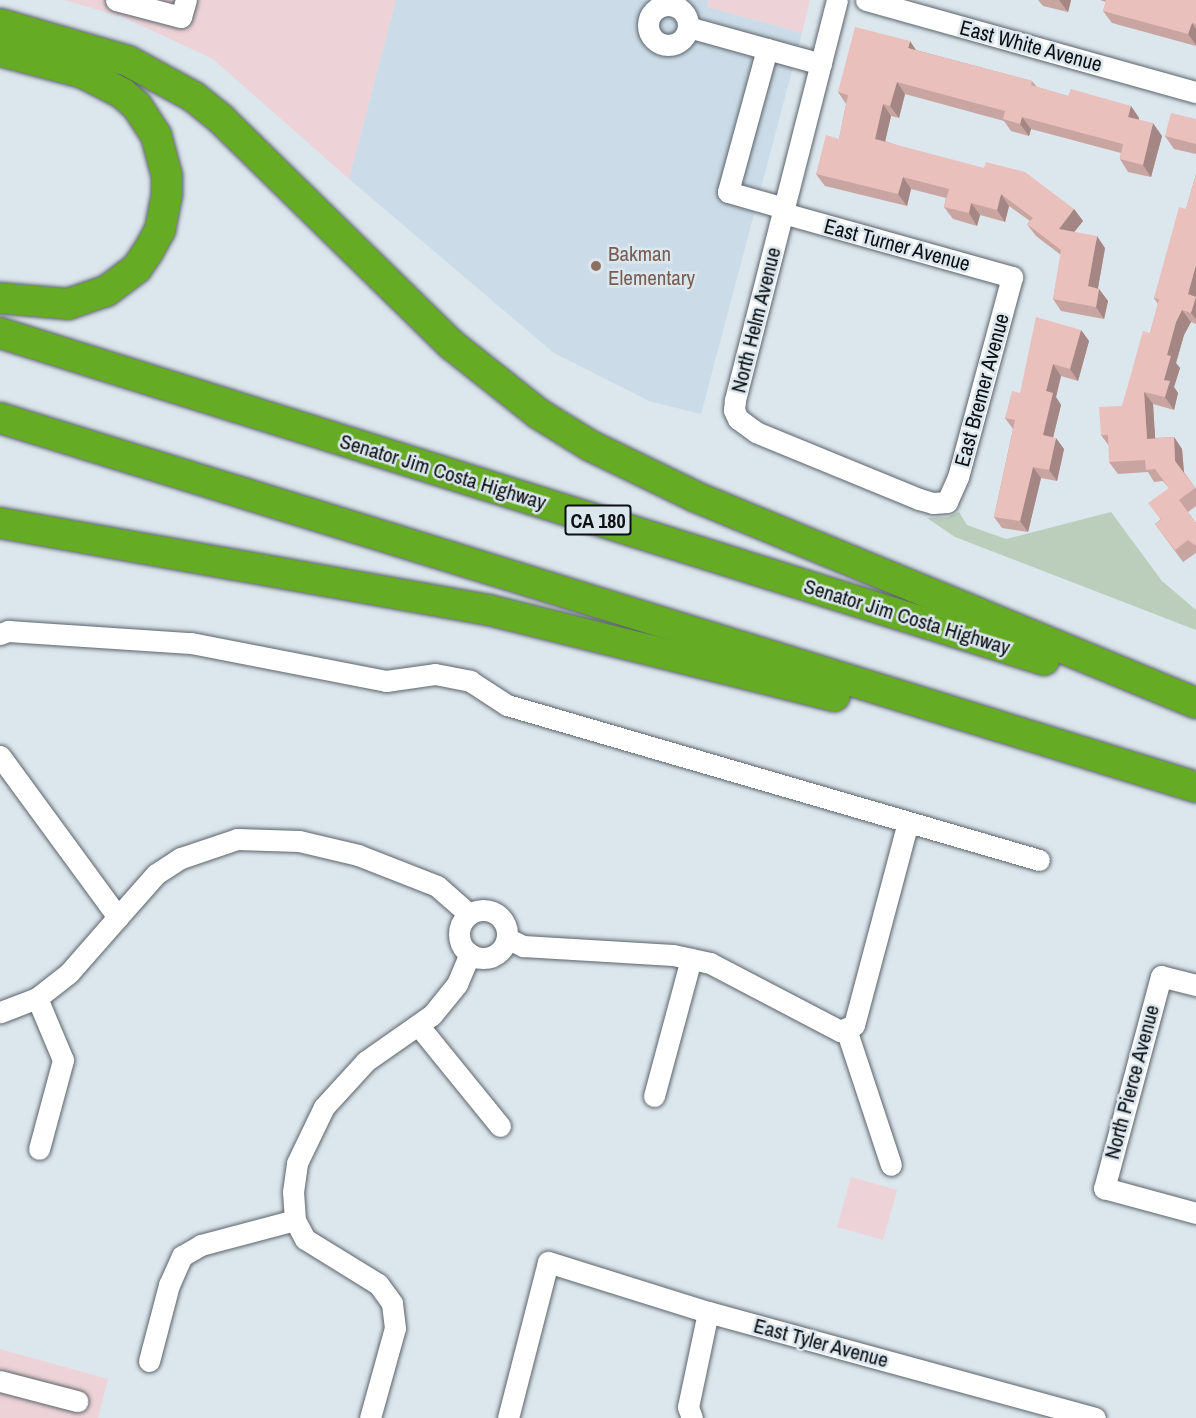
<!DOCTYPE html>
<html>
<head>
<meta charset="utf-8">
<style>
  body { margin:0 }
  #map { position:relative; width:1196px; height:1418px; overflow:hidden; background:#dce6ed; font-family:"Archivo Narrow",sans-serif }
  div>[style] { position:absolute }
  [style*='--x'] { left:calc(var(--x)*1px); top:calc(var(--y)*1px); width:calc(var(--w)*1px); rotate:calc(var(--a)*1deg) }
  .commercial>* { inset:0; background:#edd3d7 }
  .built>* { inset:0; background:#cbdce8 }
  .green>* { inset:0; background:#bbcebc }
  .roads { filter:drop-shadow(0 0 2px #5c646b) drop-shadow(0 0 2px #5c646b) }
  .minor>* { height:21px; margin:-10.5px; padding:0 10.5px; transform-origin:10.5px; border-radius:10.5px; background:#fff }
  .minor>.ring { margin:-10.5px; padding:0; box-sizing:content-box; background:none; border:21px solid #fff; border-radius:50% }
  .highway>* { height:30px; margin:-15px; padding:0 15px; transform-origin:15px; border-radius:15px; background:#65ab23 }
  .wall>* { inset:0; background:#c9a5a2 }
  .shaded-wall>* { inset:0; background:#a48684 }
  .building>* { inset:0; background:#eac0bc }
  .dots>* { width:16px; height:16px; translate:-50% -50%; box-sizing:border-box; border:3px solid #dce6ed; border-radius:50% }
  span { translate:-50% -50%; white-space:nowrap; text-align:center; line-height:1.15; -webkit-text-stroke:5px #dce6ed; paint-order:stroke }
  .shield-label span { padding:2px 4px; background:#dce6ed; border:2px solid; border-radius:4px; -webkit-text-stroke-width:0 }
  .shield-label { font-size:20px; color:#0c1012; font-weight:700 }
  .street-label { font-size:21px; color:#0c1012 }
  .education-label { font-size:21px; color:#785e54 }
  .left { translate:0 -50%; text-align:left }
</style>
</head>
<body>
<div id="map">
  <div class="commercial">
    <i style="clip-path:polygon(64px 0,396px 0,349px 179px,213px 59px,123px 17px)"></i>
    <i style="clip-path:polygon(709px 0,810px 0,802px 33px,707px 7px)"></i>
    <i style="clip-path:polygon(851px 1177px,897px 1190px,883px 1240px,837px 1227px)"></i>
    <i style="clip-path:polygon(0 1349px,108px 1379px,98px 1418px,0 1418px)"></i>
  </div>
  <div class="built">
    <i style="clip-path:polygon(396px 0,709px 0,707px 7px,802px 33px,701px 414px,649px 401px,554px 353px,349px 179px)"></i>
  </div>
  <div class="green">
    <i style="clip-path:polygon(959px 512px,967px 525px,1006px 539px,1111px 512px,1162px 581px,1196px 610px,1196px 630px,955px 537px,927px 518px,948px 517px)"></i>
  </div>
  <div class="roads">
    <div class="minor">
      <i style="--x:116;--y:0;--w:67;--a:14.7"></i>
      <i style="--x:181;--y:17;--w:18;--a:-74"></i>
      <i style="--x:866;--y:0;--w:343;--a:15.6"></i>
      <i class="ring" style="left:648px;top:5px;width:19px;height:19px"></i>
      <i style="--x:688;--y:27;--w:138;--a:15.5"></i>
      <i style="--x:767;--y:49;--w:148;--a:105.3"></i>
      <i style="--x:728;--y:192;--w:58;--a:15.9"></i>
      <i style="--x:783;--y:213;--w:238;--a:15.6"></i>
      <i style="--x:1012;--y:277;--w:207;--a:105.1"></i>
      <i style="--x:958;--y:477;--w:27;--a:114"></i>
      <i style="--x:947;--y:502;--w:14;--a:176"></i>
      <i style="--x:933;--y:503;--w:15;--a:-164"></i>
      <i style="--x:919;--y:499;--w:176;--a:-157.7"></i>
      <i style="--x:756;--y:432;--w:22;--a:-144"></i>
      <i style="--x:738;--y:419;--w:10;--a:-114"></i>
      <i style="--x:734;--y:410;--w:10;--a:-84"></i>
      <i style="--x:735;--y:400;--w:413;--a:-75.7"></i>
      <i style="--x:0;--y:634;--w:9;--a:-21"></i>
      <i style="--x:8;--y:631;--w:183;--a:3.8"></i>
      <i style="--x:191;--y:643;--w:199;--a:11"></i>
      <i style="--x:386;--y:681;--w:49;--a:-8.1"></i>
      <i style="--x:435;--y:674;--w:36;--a:11"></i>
      <i style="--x:470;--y:681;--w:44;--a:33"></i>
      <i style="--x:507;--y:705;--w:554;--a:16.24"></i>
      <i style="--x:0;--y:756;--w:200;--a:53.8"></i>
      <i style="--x:118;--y:917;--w:74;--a:131.2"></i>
      <i style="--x:69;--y:973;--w:41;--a:142"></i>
      <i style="--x:37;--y:998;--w:40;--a:159"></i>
      <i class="ring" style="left:459px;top:910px;width:27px;height:27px"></i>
      <i style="--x:118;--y:917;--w:57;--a:-48.5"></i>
      <i style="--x:156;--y:874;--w:30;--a:-33"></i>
      <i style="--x:181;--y:858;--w:59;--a:-18.7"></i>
      <i style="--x:237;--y:839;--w:62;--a:1.8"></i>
      <i style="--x:299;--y:841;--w:61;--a:13.3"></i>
      <i style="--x:358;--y:855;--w:85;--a:21.4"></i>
      <i style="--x:437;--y:886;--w:43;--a:41.2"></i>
      <i style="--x:507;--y:938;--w:18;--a:27"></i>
      <i style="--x:523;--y:946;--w:150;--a:3.4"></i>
      <i style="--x:673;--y:955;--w:38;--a:12"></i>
      <i style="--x:710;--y:963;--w:147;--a:27.6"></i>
      <i style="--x:840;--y:1031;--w:15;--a:-23"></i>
      <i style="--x:854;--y:1025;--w:210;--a:-75.1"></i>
      <i style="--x:1196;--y:985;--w:36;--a:-166"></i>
      <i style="--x:1161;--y:976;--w:220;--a:105"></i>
      <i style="--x:1104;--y:1188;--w:95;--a:15.2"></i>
      <i style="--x:37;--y:998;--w:67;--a:67.2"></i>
      <i style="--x:63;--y:1060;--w:92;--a:105.1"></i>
      <i style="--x:418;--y:1025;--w:130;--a:50.9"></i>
      <i style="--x:846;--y:1029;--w:143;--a:71.7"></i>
      <i style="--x:654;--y:1096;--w:142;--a:-74.9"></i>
      <i style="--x:149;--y:1361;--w:79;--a:-75.3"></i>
      <i style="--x:169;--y:1285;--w:32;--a:-66"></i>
      <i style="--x:182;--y:1256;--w:22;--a:-30"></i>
      <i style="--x:201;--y:1245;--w:97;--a:-14.9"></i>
      <i style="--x:0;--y:1381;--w:80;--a:14.6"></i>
      <i style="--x:370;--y:1418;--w:93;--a:-74.5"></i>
      <i style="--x:395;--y:1328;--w:25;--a:-97"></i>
      <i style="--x:392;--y:1303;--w:24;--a:-126"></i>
      <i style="--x:378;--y:1284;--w:86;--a:-148.3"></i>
      <i style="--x:305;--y:1239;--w:21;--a:-118"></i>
      <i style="--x:295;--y:1220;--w:28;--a:-94"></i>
      <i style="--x:293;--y:1192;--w:29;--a:-82"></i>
      <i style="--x:297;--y:1163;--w:62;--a:-64.3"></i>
      <i style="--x:324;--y:1107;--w:62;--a:-47.6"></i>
      <i style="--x:366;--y:1061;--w:80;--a:-34.9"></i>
      <i style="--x:432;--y:1015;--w:40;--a:-51"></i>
      <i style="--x:457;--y:984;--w:33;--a:-67"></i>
      <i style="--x:508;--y:1418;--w:161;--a:-75.6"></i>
      <i style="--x:548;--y:1262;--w:168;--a:17.4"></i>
      <i style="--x:708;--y:1312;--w:401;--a:15.3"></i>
      <i style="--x:692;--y:1418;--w:12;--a:-110"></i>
      <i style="--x:688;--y:1407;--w:97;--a:-78.1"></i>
    </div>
    <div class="highway">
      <i style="--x:0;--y:24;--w:133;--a:16.1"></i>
      <i style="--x:128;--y:61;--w:75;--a:28.6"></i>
      <i style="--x:194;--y:97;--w:35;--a:39"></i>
      <i style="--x:221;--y:119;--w:323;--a:44.4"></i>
      <i style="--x:452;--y:345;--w:111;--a:38.4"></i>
      <i style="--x:539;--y:414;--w:59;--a:31.8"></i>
      <i style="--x:589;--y:445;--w:119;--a:25.9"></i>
      <i style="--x:696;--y:497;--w:541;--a:22.39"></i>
      <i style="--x:0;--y:51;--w:86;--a:14.8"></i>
      <i style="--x:83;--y:73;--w:44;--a:27.1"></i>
      <i style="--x:122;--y:93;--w:20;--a:41"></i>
      <i style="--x:137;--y:106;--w:35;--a:57"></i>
      <i style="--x:156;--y:135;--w:42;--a:75"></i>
      <i style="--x:167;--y:176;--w:18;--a:90"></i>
      <i style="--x:167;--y:194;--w:37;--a:101"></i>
      <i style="--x:160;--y:230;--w:26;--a:119"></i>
      <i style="--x:147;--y:253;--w:18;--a:124"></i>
      <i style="--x:137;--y:268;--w:39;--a:143"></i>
      <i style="--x:106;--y:291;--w:40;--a:161.1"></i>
      <i style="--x:68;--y:304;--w:68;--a:-175"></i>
      <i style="--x:0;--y:333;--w:1094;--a:17.39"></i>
      <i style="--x:0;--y:418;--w:1252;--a:17.15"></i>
      <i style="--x:0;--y:523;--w:497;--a:10.1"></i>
      <i style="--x:489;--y:610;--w:356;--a:14"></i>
    </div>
  </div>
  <div class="wall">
    <i style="clip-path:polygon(1038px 0,1071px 0,1068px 12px,1043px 6px)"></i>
    <i style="clip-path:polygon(1100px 0,1196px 0,1196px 46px,1112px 23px,1103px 11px,1106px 2px)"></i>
    <i style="clip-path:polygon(916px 50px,1032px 81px,1037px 87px,1068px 96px,1131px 106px,1139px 118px,1139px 120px,1162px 136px,1151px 177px,1128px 172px,1120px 159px,1121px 153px,1031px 129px,1029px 136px,1011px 131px,1004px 121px,905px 94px,899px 118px,891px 116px,885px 141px,1074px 209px,1083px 221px,1074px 232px,1105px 248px,1098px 288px,1099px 289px,1108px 301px,1104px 319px,1061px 311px,1053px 299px,1061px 255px,1036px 236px,1027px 224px,1030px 221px,1009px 206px,1005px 222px,980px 215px,977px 226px,953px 219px,944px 207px,946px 198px,911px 189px,907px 206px,825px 186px,816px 174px,839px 139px,846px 104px,838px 92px)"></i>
    <i style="clip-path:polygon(1196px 119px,1196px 154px,1174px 149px,1165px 136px)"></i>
    <i style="clip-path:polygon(1196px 174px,1196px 324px,1191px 322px,1184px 335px,1176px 363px,1180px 368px,1174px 387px,1178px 393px,1174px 410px,1153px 404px,1155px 438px,1174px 437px,1182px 449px,1184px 472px,1196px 489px,1196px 506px,1188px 512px,1196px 523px,1196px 553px,1183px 562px,1155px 524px,1160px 520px,1169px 488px,1163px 481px,1154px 482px,1148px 472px,1118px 474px,1109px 462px,1109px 446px,1101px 435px,1122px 406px,1150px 333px,1158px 304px,1154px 298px,1186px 209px)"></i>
    <i style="clip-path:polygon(1081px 330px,1089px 341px,1078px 381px,1061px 376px,1056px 397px,1061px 405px,1053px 437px,1064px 449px,1057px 481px,1041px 478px,1028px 532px,1002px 528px,994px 517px,1013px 429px,1005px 418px,1020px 393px)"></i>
  </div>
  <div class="shaded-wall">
    <i style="clip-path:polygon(1059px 0,1071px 0,1068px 12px)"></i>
    <i style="clip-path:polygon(1192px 23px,1196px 29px,1196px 45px,1188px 34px)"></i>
    <i style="clip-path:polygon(910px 41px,918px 53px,908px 48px)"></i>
    <i style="clip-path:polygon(897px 82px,905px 94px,899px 118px,890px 106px)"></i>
    <i style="clip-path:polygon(883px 104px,891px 116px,883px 151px,875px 139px)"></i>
    <i style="clip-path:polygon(1131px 106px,1139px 118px,1137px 129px,1128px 117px)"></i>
    <i style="clip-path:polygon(1022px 117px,1031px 129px,1029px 136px,1020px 124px)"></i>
    <i style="clip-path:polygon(1153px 123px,1162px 136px,1151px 177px,1143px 165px)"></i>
    <i style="clip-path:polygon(903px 177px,911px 189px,907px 206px,898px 194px)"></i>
    <i style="clip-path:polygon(1001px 194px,1009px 206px,1005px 222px,997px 210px)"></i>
    <i style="clip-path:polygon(971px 203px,980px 215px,977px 226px,969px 213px)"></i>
    <i style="clip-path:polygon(1074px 209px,1083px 221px,1067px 241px,1059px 229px)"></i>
    <i style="clip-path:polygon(1097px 236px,1105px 248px,1096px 299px,1088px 286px)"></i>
    <i style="clip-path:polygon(1196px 265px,1196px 319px,1191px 313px,1188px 294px)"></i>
    <i style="clip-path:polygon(1099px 289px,1108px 301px,1104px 319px,1096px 307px)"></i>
    <i style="clip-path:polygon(1182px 310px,1191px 322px,1184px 335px,1176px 363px,1180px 368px,1174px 387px,1178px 393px,1174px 410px,1165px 397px,1164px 380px,1167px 355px,1176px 322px)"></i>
    <i style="clip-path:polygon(1081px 330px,1089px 341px,1078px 381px,1070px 369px)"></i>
    <i style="clip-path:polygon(1053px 364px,1061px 376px,1056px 397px,1061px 405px,1051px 446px,1043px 435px,1046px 391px)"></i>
    <i style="clip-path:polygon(1144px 392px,1153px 404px,1156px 451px,1147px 439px)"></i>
    <i style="clip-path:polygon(1174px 437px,1182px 449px,1184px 473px,1175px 461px)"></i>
    <i style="clip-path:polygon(1056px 438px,1064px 449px,1057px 481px,1049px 470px)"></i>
    <i style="clip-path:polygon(1033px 467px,1041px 478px,1028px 532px,1020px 521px)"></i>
  </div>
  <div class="building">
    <i style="clip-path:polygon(1106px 0,1196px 0,1196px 24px,1192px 23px,1188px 34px,1103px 11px)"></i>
    <i style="clip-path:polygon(855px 27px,910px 41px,908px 48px,1032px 81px,1031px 85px,1068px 96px,1071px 89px,1131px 106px,1128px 117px,1153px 123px,1143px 165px,1120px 159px,1123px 144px,1022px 117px,1020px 124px,1003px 119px,1005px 111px,897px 82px,890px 106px,883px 104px,875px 139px,984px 168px,986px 162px,1025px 172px,1074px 209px,1059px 229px,1097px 236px,1088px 286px,1099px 289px,1096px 307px,1053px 299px,1061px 250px,1027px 224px,1033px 218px,1001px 194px,997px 210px,971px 203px,969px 213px,944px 207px,949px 189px,903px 177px,898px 194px,816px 174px,826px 135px,839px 139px,848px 95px,838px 92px)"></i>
    <i style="clip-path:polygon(1171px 113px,1196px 119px,1196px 144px,1165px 136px)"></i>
    <i style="clip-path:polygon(1196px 174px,1196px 265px,1188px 294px,1196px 297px,1191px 313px,1182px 310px,1176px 322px,1167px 355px,1171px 356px,1164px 380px,1170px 381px,1165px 397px,1144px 392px,1147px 439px,1174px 437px,1175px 461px,1195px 488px,1179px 500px,1196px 523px,1196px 546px,1188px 540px,1175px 550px,1155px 524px,1161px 520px,1148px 503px,1169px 488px,1155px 469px,1146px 470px,1145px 460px,1109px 462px,1108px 435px,1101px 435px,1099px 407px,1122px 406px,1143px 331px,1150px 333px,1159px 299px,1154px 298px,1179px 207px,1186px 209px)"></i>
    <i style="clip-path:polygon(1036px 317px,1081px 330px,1070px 369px,1053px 364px,1046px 391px,1053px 393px,1043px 435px,1056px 438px,1049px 470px,1033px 467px,1020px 521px,994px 517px,1015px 420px,1005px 418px,1012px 391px,1020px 393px)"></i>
  </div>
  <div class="dots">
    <i style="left:596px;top:266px;background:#8d6e63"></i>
  </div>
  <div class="shield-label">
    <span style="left:598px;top:520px">CA 180</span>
  </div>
  <div class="street-label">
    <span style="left:1031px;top:46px;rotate:15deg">East White Avenue</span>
    <span style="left:897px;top:245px;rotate:15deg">East Turner Avenue</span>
    <span style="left:756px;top:320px;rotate:-76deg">North Helm Avenue</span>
    <span style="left:982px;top:390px;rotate:-75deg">East Bremer Avenue</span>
    <span style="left:443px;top:472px;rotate:17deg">Senator Jim Costa Highway</span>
    <span style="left:907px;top:617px;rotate:17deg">Senator Jim Costa Highway</span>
    <span style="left:1132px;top:1082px;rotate:-75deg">North Pierce Avenue</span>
    <span style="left:821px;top:1343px;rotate:15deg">East Tyler Avenue</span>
  </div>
  <div class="education-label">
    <span class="left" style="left:608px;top:266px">Bakman<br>Elementary</span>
  </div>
</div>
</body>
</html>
